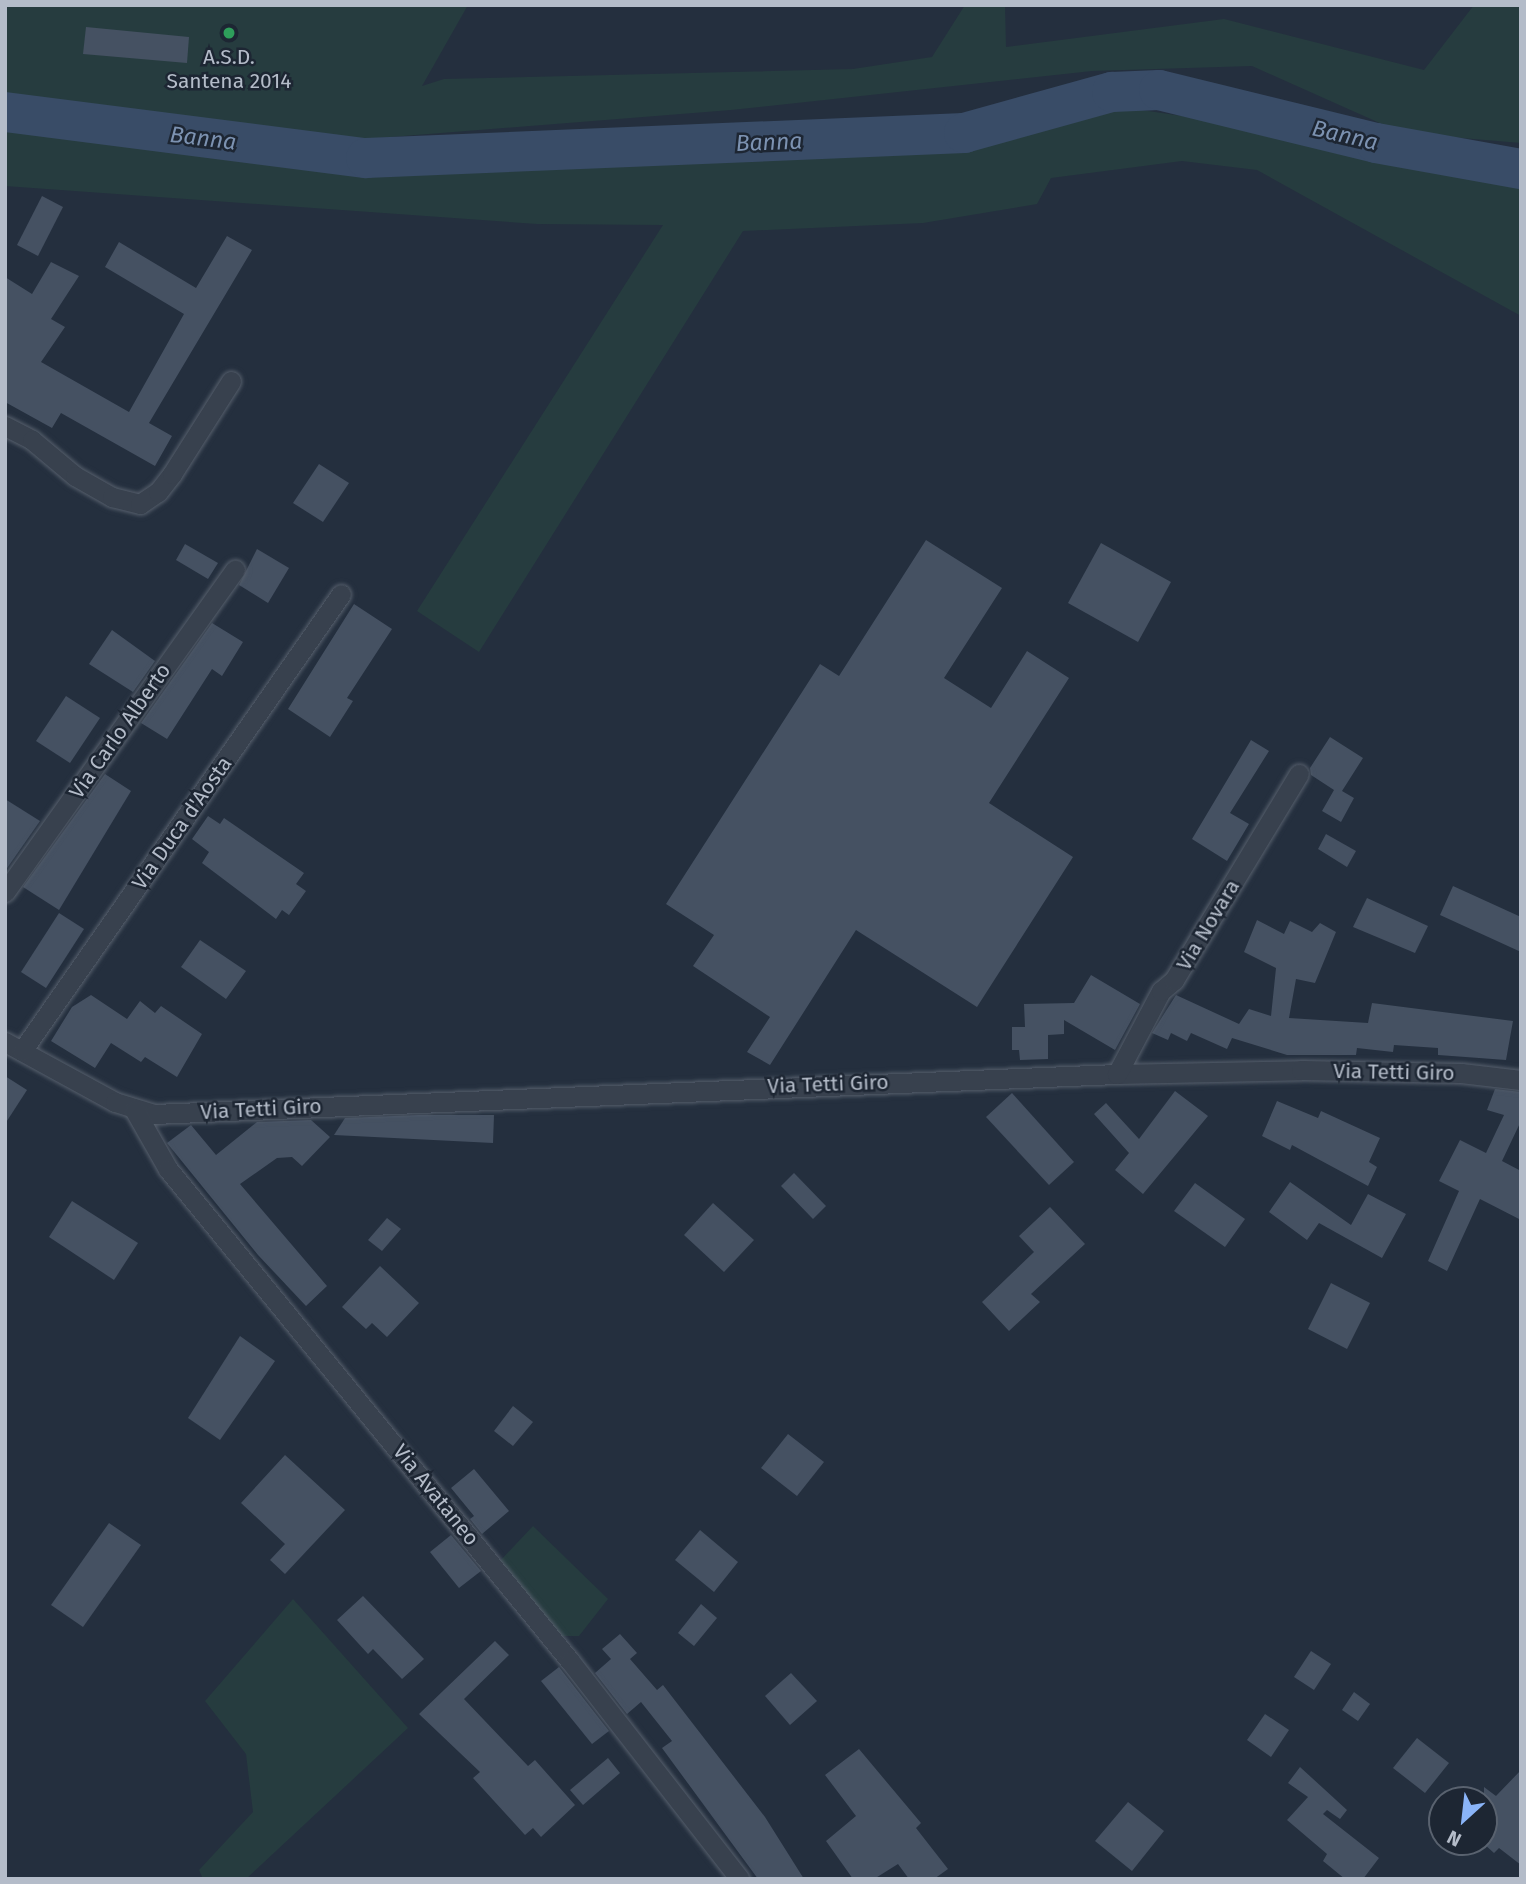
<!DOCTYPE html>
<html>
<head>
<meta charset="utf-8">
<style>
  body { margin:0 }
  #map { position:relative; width:1526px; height:1884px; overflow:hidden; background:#242f3e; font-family:"Fira Sans",sans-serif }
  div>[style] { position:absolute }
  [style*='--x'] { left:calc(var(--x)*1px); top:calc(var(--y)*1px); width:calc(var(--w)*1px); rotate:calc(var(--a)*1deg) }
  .green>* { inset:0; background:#263c3f }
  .river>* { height:40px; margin:-20px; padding:0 20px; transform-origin:20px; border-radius:20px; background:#394c67 }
  .building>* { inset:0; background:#455162 }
  .roads { filter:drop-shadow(0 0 2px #565f6c) drop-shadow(0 0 2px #565f6c) }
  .street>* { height:19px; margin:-9.5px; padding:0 9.5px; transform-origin:9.5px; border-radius:9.5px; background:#38414e }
  .dots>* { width:19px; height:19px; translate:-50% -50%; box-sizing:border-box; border:4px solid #1d2633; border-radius:50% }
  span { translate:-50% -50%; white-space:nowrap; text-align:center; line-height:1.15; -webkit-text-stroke:5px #1d2633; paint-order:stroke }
  .poi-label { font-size:21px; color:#b4bcc9 }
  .street-label { font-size:21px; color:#b4bcc9 }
  .water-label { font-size:23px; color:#7c92b1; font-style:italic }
  .frame { position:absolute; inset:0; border:7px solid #b4bcc9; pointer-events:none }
  .north { position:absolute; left:1428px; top:1786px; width:70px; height:70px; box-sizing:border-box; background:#1d2633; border:2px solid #59626f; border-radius:50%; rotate:207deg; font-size:19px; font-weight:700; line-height:28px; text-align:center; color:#b4bcc9 }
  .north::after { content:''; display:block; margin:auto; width:24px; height:32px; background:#8ab4f8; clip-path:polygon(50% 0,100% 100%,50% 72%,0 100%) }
</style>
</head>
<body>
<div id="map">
  <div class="green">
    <i style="clip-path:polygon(5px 5px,468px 5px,422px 86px,444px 79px,853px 69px,932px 57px,965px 5px,1005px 5px,1006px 47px,1224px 19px,1424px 70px,1474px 5px,1521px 5px,1521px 143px,1402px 133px,1252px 66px,1092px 71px,731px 110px,353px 140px,205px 122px,5px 108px)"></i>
    <i style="clip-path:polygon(1121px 107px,1317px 136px,1427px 168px,1521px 177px,1521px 316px,1257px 170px,1182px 161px,1051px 178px,1037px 204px,923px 223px,743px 231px,479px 652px,417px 611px,663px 225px,537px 224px,5px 186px,5px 129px,333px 165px,429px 171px,683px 152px,976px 139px)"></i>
    <i style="clip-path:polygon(533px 1526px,608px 1599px,579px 1636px,561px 1636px,499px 1562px)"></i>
    <i style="clip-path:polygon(293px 1599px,408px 1728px,246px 1879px,203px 1879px,199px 1870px,253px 1812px,246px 1754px,205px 1701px)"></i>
  </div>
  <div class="river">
    <i style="--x:5;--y:112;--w:364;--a:7.3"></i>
    <i style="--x:366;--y:158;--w:599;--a:-2.39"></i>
    <i style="--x:964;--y:133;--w:154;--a:-15.5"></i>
    <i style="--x:1112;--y:92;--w:47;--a:-2.4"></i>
    <i style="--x:1159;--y:90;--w:223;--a:13.7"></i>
    <i style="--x:1376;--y:143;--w:147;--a:10.2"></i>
  </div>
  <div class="building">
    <i style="clip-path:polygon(86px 27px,189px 37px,187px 63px,83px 54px)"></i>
    <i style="clip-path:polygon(42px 196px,63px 207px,38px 256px,17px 245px)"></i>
    <i style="clip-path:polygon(227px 236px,252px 250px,149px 423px,172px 436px,155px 466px,61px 413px,52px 428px,5px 402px,5px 277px,32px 294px,51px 262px,79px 276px,51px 319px,65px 327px,41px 362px,129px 412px,184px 314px,105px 267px,119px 242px,196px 288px)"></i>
    <i style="clip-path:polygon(319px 464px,349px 483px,323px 522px,293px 503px)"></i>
    <i style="clip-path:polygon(926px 540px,1002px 588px,944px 678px,991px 708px,1027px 651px,1069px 678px,989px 803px,1073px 857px,977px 1007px,856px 930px,770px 1065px,747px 1052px,770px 1017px,693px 966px,714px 935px,666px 904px,820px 664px,839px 676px)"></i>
    <i style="clip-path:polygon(1101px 543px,1171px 582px,1138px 642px,1068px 603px)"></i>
    <i style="clip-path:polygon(185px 544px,218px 563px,208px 579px,176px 560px)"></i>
    <i style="clip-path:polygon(257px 549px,289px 568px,268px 603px,239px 585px)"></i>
    <i style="clip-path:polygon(354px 604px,392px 629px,347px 698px,353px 701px,330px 737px,288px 709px)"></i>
    <i style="clip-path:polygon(212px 623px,243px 642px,222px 676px,212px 669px,167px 739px,141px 723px)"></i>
    <i style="clip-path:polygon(112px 630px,155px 661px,133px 692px,89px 664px)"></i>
    <i style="clip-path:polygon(66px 696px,100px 718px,70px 763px,36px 741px)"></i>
    <i style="clip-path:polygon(1330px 737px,1363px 758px,1342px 791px,1354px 798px,1341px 822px,1322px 811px,1334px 790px,1311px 775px,1310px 768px)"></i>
    <i style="clip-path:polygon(1251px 740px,1269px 751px,1230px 813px,1249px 824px,1227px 861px,1192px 839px)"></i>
    <i style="clip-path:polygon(105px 774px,131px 791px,59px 910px,23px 887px)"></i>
    <i style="clip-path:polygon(5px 799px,40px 821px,5px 871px)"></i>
    <i style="clip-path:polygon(208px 816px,220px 824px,224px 818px,304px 873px,296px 884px,306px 891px,289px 915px,282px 910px,276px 919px,202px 863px,209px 852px,192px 839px)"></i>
    <i style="clip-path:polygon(1326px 834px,1356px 851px,1347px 867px,1318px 849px)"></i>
    <i style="clip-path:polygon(1453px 886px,1521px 917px,1521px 952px,1440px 915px)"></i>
    <i style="clip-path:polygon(1367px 898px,1428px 926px,1415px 953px,1353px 927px)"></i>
    <i style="clip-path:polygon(59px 913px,84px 929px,46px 988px,21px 972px)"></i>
    <i style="clip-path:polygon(1257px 920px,1284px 934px,1290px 921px,1312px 932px,1320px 923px,1336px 932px,1315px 983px,1296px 979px,1289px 1018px,1368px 1023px,1372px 1003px,1513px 1021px,1506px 1060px,1438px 1055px,1438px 1048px,1394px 1045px,1393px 1052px,1357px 1048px,1356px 1055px,1287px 1055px,1232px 1038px,1227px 1049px,1191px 1033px,1187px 1041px,1171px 1033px,1168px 1040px,1152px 1033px,1176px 995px,1239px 1024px,1249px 1009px,1271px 1016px,1276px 968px,1244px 952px)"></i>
    <i style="clip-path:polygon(200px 940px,246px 971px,226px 999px,181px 967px)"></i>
    <i style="clip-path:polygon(1091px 975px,1140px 1004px,1115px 1050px,1064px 1020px,1064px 1034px,1048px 1035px,1048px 1059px,1020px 1060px,1019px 1050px,1012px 1050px,1012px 1027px,1025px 1027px,1024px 1004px,1074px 1003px)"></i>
    <i style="clip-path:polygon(91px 995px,127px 1019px,140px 1001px,155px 1013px,161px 1006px,202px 1034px,177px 1077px,145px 1057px,141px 1062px,111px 1043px,95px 1068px,51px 1041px,72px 1007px)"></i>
    <i style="clip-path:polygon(5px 1076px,27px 1090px,5px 1124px)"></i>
    <i style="clip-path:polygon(1495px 1089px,1521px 1092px,1521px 1121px,1502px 1161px,1521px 1171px,1521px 1220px,1480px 1199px,1447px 1271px,1428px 1261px,1459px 1191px,1439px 1181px,1460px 1140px,1486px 1153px,1504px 1115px,1487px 1110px)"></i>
    <i style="clip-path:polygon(1175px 1091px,1208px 1116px,1143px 1194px,1115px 1170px,1129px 1153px,1094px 1114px,1106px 1103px,1139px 1139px)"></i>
    <i style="clip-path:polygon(1012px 1093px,1074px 1162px,1049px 1185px,986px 1117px)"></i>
    <i style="clip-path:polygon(1277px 1101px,1318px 1118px,1321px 1111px,1380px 1138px,1369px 1162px,1377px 1167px,1368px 1186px,1292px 1145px,1290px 1150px,1262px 1136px)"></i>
    <i style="clip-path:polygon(418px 1115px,494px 1115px,493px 1143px,334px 1135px,345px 1118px)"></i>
    <i style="clip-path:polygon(311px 1120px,330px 1137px,302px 1166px,292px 1157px,277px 1158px,240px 1184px,327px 1286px,306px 1306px,258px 1255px,167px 1143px,191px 1125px,216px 1155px,257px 1122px)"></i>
    <i style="clip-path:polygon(794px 1173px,826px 1206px,813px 1219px,781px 1186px)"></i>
    <i style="clip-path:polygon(1290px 1182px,1351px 1225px,1368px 1194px,1406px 1214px,1382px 1258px,1319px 1223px,1307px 1240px,1269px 1212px)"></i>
    <i style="clip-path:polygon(1195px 1183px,1245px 1219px,1225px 1247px,1174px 1211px)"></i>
    <i style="clip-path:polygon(72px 1201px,138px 1243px,114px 1280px,49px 1237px)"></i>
    <i style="clip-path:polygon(713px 1203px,754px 1240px,724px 1272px,684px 1235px)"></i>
    <i style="clip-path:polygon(1050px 1207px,1085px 1244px,1031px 1294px,1040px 1302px,1009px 1331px,982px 1302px,1034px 1252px,1019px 1236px)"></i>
    <i style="clip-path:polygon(387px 1218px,401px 1229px,382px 1251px,368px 1240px)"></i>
    <i style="clip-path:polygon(380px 1266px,419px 1303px,387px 1337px,372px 1323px,366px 1329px,342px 1307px)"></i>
    <i style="clip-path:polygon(1331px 1283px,1370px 1303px,1347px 1349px,1308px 1329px)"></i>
    <i style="clip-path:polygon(240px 1336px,275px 1361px,220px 1440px,188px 1418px)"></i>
    <i style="clip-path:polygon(513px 1406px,533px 1422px,513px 1446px,494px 1431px)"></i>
    <i style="clip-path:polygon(788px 1434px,824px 1462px,797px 1496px,761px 1468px)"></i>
    <i style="clip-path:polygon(285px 1455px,345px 1510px,285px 1574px,270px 1560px,285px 1544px,241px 1503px)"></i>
    <i style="clip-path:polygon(474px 1469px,509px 1511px,482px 1534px,470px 1519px,474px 1516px,451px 1488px)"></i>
    <i style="clip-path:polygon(109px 1523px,141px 1545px,83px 1627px,51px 1605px)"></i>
    <i style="clip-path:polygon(700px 1530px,738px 1562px,714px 1592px,675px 1560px)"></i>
    <i style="clip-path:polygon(451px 1535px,481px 1571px,459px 1588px,430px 1552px)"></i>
    <i style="clip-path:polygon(363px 1596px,424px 1659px,402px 1679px,373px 1649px,368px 1654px,337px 1620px)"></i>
    <i style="clip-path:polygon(701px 1604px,717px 1618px,694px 1646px,678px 1633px)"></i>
    <i style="clip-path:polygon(620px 1634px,637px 1653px,630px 1659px,657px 1690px,663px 1685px,765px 1817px,804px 1879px,758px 1879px,662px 1748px,672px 1741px,641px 1702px,627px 1714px,595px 1673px,611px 1659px,602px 1649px)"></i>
    <i style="clip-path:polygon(495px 1641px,509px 1655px,464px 1699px,528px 1766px,535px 1760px,575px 1805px,541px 1837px,533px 1828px,525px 1835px,473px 1778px,480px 1772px,419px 1714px)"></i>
    <i style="clip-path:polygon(1311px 1651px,1331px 1664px,1314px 1690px,1294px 1677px)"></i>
    <i style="clip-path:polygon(559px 1667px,609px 1731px,592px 1744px,541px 1681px)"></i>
    <i style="clip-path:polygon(791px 1673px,817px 1701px,790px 1725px,765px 1696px)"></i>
    <i style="clip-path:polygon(1354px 1692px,1370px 1704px,1358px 1721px,1342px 1710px)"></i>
    <i style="clip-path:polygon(1265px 1714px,1289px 1730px,1271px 1757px,1247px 1740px)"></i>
    <i style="clip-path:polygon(1417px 1738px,1449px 1763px,1425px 1793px,1393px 1768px)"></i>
    <i style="clip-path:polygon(859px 1749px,921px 1823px,916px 1828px,948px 1869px,934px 1879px,909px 1879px,898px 1864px,874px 1879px,853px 1879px,826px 1841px,856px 1816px,825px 1775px)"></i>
    <i style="clip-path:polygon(608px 1758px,620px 1773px,583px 1805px,570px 1790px)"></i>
    <i style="clip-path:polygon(1300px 1767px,1347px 1810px,1340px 1819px,1327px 1810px,1323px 1814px,1379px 1858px,1363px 1879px,1345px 1879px,1323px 1861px,1327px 1854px,1287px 1820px,1308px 1797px,1288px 1783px)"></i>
    <i style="clip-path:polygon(1521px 1770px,1521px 1865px,1499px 1848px,1494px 1853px,1484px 1844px,1484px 1787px,1496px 1796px)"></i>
    <i style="clip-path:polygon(1128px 1802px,1164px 1831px,1132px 1871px,1095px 1841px)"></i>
  </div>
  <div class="roads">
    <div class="street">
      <i style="--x:5;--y:426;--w:30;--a:27"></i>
      <i style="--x:32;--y:440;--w:56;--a:39.9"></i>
      <i style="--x:75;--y:476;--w:43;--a:29.6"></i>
      <i style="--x:112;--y:497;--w:29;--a:14"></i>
      <i style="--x:140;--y:504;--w:22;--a:-34"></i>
      <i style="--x:158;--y:492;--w:23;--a:-52"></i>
      <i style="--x:172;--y:474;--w:110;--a:-57.6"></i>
      <i style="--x:5;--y:892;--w:396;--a:-54.5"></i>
      <i style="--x:5;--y:1042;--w:125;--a:28.6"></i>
      <i style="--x:115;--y:1102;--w:41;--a:17.1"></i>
      <i style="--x:154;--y:1114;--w:964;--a:-2.38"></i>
      <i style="--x:1117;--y:1074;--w:184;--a:-1.2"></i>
      <i style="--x:1301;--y:1070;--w:160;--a:1.1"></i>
      <i style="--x:1461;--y:1073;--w:60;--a:6.7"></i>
      <i style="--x:22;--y:1051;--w:557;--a:-55.08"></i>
      <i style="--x:1117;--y:1074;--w:94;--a:-62.1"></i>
      <i style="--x:1161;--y:991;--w:17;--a:-40"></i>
      <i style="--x:1174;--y:980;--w:241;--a:-58.8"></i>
      <i style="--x:135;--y:1111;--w:67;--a:60.4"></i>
      <i style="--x:168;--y:1169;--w:635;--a:50.75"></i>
      <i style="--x:570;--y:1661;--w:276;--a:52.1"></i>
    </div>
  </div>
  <div class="dots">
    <i style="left:229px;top:33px;background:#2e9e5b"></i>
  </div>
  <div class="poi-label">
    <span style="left:229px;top:69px">A.S.D.<br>Santena 2014</span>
  </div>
  <div class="street-label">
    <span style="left:120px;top:731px;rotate:-55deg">Via Carlo Alberto</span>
    <span style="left:182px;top:823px;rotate:-55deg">Via Duca d'Aosta</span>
    <span style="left:1208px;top:925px;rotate:-59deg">Via Novara</span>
    <span style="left:1394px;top:1072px;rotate:1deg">Via Tetti Giro</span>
    <span style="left:828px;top:1084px;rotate:-2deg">Via Tetti Giro</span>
    <span style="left:261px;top:1109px;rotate:-3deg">Via Tetti Giro</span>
    <span style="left:436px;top:1495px;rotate:51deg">Via Avataneo</span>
  </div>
  <div class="water-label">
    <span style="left:1345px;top:135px;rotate:13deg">Banna</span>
    <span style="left:203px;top:138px;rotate:7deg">Banna</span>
    <span style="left:769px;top:142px;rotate:-2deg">Banna</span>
  </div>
  <div class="frame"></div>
  <div class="north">N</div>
</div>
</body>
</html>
